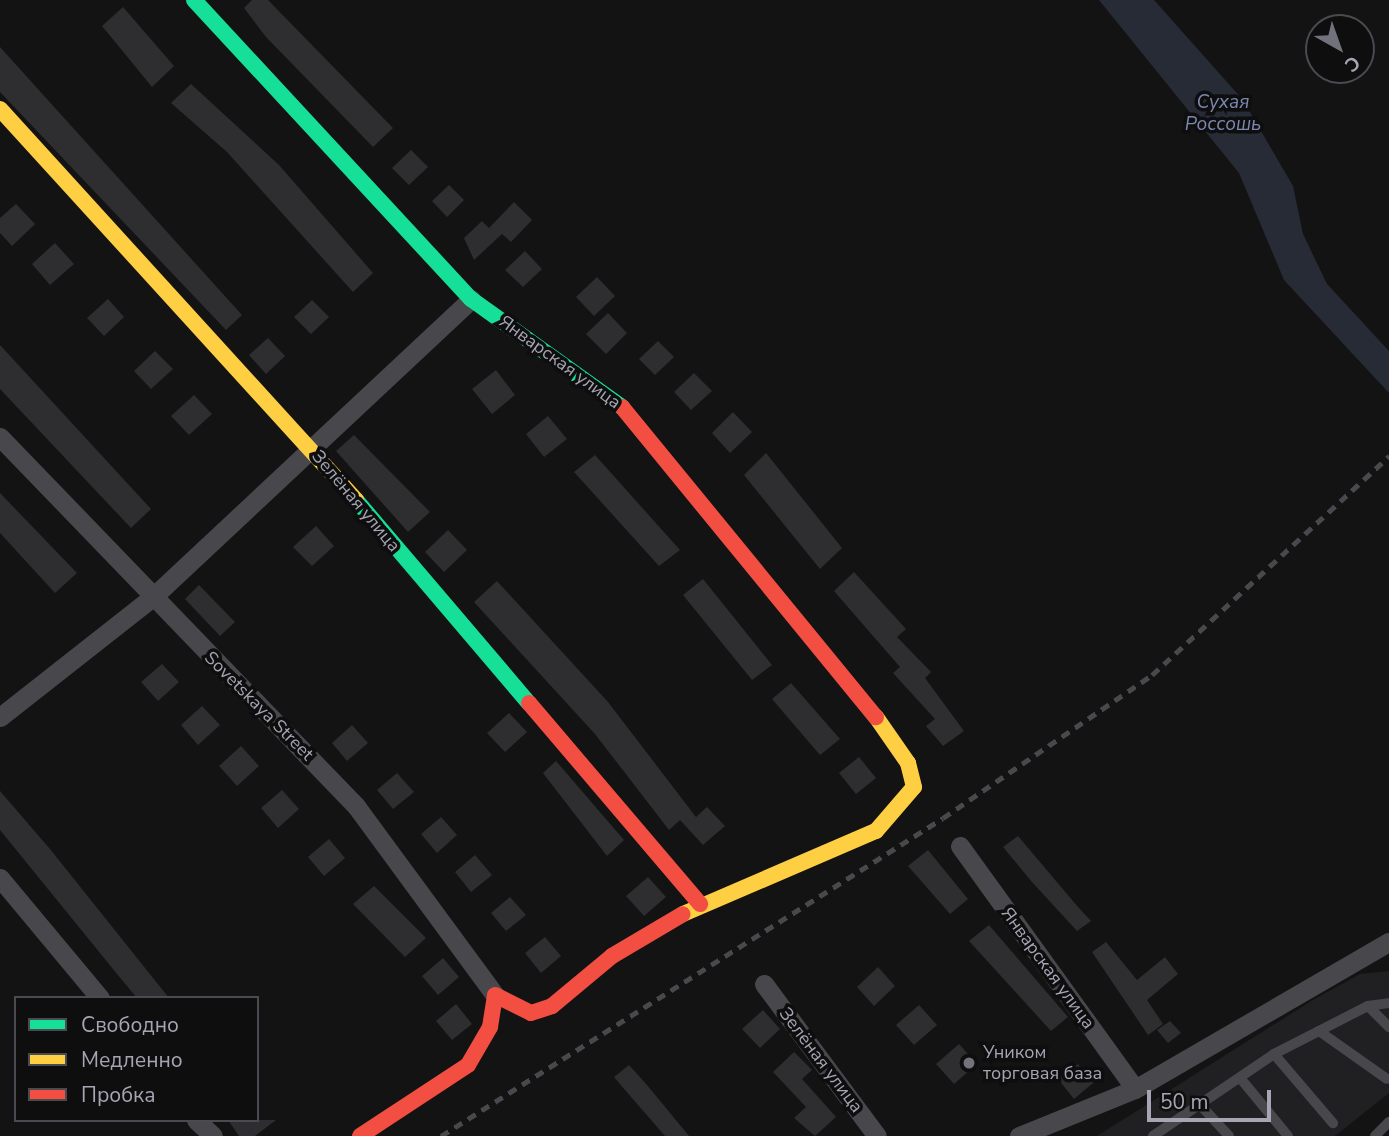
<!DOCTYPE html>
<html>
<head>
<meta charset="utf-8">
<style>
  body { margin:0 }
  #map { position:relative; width:1389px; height:1136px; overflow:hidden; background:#131314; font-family:"Nunito Sans",sans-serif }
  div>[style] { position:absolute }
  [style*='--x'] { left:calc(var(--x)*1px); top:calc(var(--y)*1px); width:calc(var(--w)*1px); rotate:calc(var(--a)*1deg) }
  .built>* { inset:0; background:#202022 }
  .water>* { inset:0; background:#272b35 }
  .building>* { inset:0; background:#2e2e30 }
  .lane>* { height:10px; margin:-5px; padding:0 5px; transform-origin:5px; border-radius:5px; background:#48484c }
  .street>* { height:19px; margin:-9.5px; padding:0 9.5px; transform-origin:9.5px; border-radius:9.5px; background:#48484c }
  .fast>* { height:16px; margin:-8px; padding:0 8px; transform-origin:8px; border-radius:8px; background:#16e098 }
  .slow>* { height:16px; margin:-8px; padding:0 8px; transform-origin:8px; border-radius:8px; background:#ffcf43 }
  .jam>* { height:16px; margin:-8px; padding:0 8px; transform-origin:8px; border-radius:8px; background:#f24e42 }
  .rail>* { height:5px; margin-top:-2.5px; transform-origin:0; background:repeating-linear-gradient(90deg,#49494d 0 9px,transparent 0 16px) }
  .dots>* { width:19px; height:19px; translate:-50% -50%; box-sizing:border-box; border:4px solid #0e0e0f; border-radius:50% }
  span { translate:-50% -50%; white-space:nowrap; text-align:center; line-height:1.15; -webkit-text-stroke:7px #0e0e0f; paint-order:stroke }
  .street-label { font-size:18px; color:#a5a5b4 }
  .poi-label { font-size:18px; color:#a5a5b4 }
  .left { translate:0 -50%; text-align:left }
  .water-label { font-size:19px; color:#7c88af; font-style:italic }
  .legend { position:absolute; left:14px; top:996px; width:245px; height:126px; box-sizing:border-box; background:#0e0e0f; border:2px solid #4a4a51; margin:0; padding:9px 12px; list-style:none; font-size:21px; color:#a5a5b4 }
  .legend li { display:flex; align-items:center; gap:14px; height:35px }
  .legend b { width:35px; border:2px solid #4a4a51 }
  .north { position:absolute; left:1305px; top:14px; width:70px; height:70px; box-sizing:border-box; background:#0e0e0f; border:2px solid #4a4a51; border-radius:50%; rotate:140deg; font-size:19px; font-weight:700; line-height:28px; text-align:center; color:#a5a5b4 }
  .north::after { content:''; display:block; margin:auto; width:24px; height:32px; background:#72727c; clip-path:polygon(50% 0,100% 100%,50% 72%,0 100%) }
  .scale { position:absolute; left:1147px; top:1090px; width:124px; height:32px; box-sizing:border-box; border:4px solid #a5a5b4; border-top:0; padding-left:9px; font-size:21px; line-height:24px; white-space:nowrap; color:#a5a5b4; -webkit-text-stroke:5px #0e0e0f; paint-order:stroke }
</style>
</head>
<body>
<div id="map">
  <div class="built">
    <i style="clip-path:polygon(1389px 971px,1389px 1093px,1335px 1136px,1097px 1136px,1313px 1000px,1360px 974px)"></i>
  </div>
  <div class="water">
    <i style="clip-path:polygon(1099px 0,1154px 0,1243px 100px,1293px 186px,1303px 234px,1327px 284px,1389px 351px,1389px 393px,1284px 280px,1239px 173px)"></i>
  </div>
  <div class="building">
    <i style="clip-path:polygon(252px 0,268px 0,393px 128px,373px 147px,266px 37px,244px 8px)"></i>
    <i style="clip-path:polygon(123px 7px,174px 66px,152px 87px,102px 26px)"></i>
    <i style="clip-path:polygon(0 47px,242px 315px,226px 330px,0 92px)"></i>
    <i style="clip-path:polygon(191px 84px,279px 165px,373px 273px,353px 292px,227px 152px,171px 103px)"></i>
    <i style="clip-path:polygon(411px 150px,428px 167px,409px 185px,392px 168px)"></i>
    <i style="clip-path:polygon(449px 185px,464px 200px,447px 217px,432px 201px)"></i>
    <i style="clip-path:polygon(514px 202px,532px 220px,511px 242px,502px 234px,474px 260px,464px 238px,482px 221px,489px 228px)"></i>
    <i style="clip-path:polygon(16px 204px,35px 224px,12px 246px,0 233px,0 218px)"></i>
    <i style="clip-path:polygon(55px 243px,74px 264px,50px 285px,32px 264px)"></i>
    <i style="clip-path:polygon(525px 251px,542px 269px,523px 287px,505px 270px)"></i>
    <i style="clip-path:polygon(597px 277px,615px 296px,594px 316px,576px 297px)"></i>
    <i style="clip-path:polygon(108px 299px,124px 317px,104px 336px,87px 318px)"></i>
    <i style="clip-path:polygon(312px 300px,329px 317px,311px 334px,294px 317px)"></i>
    <i style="clip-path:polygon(608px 313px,627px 333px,606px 354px,586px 334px)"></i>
    <i style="clip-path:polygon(268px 338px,285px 356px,266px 374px,249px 355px)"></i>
    <i style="clip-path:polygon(658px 341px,674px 357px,655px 375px,639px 359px)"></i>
    <i style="clip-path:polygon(0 345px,151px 509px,131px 528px,0 389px)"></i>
    <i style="clip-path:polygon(155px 351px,173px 369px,151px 389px,134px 371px)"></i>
    <i style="clip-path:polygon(496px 370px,515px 395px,492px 414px,472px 389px)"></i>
    <i style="clip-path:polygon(694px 373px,712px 391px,691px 410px,674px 392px)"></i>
    <i style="clip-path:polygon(194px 395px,212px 414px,189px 435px,171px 416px)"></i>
    <i style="clip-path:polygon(733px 412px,752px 432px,730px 453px,712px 433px)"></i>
    <i style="clip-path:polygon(548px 416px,567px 439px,544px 457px,526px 434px)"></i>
    <i style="clip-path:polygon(354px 435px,430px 512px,408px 532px,336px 451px)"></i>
    <i style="clip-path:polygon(766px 453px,842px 548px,820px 569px,744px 475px)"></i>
    <i style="clip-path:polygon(595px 455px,680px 550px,659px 566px,574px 472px)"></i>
    <i style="clip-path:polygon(0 493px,77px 573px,55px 593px,0 533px)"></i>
    <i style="clip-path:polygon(316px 526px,334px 546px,312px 566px,293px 547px)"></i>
    <i style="clip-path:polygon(448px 530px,467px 550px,444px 572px,425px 552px)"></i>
    <i style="clip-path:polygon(854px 572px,906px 629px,897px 637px,931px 672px,925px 678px,964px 731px,943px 746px,926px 726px,935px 719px,893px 673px,900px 667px,834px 591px)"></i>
    <i style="clip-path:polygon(703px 579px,772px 665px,752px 680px,683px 595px)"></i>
    <i style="clip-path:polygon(497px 581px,608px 702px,696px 817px,707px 807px,725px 826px,703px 845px,680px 820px,669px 830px,595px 734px,474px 602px)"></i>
    <i style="clip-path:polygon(199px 585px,235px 622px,220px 636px,185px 599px)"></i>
    <i style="clip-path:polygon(162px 664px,179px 682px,158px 701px,141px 682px)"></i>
    <i style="clip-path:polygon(791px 683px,840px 739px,820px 755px,772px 699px)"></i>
    <i style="clip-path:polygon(202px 706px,220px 725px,198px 745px,181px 725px)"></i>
    <i style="clip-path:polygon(509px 713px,527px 732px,505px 752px,487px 733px)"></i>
    <i style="clip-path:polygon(352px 725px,368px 743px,347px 761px,332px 743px)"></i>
    <i style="clip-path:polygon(241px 746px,259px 766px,237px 786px,219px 766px)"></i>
    <i style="clip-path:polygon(859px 757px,876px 778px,856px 794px,839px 773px)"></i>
    <i style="clip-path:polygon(556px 761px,624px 840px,607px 856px,543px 773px)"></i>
    <i style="clip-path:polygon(397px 773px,414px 792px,393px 809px,377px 790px)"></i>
    <i style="clip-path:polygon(282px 790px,299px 809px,278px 828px,261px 808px)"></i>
    <i style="clip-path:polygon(0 791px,50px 849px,169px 998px,137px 998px,117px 974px,0 830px)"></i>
    <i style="clip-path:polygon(441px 817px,457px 835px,437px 853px,421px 834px)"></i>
    <i style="clip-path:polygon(1018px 836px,1078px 907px,1091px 921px,1077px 931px,1032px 882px,1003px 847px)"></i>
    <i style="clip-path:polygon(329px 839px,345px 858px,324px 876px,308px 857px)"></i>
    <i style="clip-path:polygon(928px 850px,968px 899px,950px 914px,908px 866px)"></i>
    <i style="clip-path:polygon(475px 855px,492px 875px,471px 892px,455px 872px)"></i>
    <i style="clip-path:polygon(648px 877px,666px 897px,644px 916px,626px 896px)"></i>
    <i style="clip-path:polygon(374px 886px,426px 938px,405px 957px,353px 904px)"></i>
    <i style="clip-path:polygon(510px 897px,526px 915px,506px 931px,491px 913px)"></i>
    <i style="clip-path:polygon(989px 925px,1068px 1017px,1051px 1031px,969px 941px)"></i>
    <i style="clip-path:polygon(545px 937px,561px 956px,541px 973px,525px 953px)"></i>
    <i style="clip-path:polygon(1106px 942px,1137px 980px,1165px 957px,1178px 974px,1147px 1000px,1163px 1024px,1148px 1035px,1092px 952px)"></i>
    <i style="clip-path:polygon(443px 958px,459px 977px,438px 995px,422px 976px)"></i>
    <i style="clip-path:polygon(878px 967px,895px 986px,874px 1006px,857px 987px)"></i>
    <i style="clip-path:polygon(456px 1004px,472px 1024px,452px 1040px,436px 1021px)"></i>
    <i style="clip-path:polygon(919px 1005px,937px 1025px,914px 1045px,896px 1025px)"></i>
    <i style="clip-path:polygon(763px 1010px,780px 1029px,760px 1048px,742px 1029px)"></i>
    <i style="clip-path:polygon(1170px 1021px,1181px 1033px,1168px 1043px,1157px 1030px)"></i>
    <i style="clip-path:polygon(959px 1044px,977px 1064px,954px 1084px,936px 1064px)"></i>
    <i style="clip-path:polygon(794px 1052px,812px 1070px,802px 1079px,836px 1117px,815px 1136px,794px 1118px,806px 1107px,773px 1072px)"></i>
    <i style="clip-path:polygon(1078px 1064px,1093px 1083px,1074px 1099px,1058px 1079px)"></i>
    <i style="clip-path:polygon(629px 1065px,647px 1085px,689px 1136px,665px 1136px,625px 1090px,614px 1077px)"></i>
    <i style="clip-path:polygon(228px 1120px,276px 1120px,255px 1136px,239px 1136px)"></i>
  </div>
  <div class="lane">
    <i style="--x:1368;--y:1006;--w:30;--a:45"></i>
    <i style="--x:1319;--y:1031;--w:83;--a:35.2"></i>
    <i style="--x:1274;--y:1054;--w:91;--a:49.5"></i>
    <i style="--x:1241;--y:1079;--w:74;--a:50.5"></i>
    <i style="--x:1203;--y:1108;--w:38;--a:47"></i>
    <i style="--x:1153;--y:1136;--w:146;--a:-34.1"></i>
    <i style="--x:1274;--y:1054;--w:106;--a:-27.1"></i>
    <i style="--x:1368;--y:1006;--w:21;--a:-8"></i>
    <i style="--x:1375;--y:1136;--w:20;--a:-45"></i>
  </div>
  <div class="street">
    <i style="--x:0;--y:437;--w:513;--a:46.03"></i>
    <i style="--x:356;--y:806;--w:235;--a:53.7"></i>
    <i style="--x:0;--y:717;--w:197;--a:-38.2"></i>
    <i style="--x:155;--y:595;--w:433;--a:-43.1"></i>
    <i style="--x:960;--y:846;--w:299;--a:54.2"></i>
    <i style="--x:0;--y:878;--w:156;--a:50.2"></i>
    <i style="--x:764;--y:984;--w:189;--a:53.4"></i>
    <i style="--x:196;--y:1120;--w:23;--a:43"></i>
    <i style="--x:1019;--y:1136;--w:125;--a:-22.1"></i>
    <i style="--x:1135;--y:1089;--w:293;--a:-30.1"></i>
  </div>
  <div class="fast">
    <i style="--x:194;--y:0;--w:408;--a:47.2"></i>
    <i style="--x:471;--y:299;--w:186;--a:35.6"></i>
    <i style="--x:356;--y:500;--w:267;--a:49.6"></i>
  </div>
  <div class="slow">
    <i style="--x:0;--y:109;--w:529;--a:47.68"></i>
    <i style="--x:683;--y:914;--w:210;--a:-23.3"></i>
    <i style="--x:876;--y:831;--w:58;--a:-49.2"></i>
    <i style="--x:914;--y:787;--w:25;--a:-104"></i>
    <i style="--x:908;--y:763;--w:56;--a:-124.8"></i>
  </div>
  <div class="jam">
    <i style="--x:622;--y:407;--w:401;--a:50.7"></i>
    <i style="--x:529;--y:703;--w:264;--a:49.6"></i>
    <i style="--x:360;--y:1136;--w:129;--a:-33.3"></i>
    <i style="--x:468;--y:1065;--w:44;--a:-59.9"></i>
    <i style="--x:490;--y:1027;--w:32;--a:-81"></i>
    <i style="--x:495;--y:995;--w:40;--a:26.6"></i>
    <i style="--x:531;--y:1013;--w:22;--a:-18"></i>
    <i style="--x:552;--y:1006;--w:78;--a:-39.8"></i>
    <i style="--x:612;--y:956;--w:82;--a:-30.6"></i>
  </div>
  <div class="rail">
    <i style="--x:441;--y:1136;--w:594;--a:-32.35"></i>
    <i style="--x:943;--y:818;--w:253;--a:-34.4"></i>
    <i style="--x:1152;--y:675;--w:323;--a:-42.7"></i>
  </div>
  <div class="dots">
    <i style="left:969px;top:1063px;background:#72727c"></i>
  </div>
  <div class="street-label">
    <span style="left:560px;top:362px;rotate:36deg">Январская улица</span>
    <span style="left:356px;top:501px;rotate:50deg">Зелёная улица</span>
    <span style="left:259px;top:706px;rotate:45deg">Sovetskaya Street</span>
    <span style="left:1048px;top:968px;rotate:54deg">Январская улица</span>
    <span style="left:821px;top:1060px;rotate:53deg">Зелёная улица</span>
  </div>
  <div class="poi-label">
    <span class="left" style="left:983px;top:1063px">Уником<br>торговая база</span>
  </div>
  <div class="water-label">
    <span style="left:1223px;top:114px">Сухая<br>Россошь</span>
  </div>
  <ul class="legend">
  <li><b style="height:9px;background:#16e098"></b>Свободно</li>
  <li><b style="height:9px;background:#ffcf43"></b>Медленно</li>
  <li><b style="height:9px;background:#f24e42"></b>Пробка</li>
  </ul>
  <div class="north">С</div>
  <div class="scale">50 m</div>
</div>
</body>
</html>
